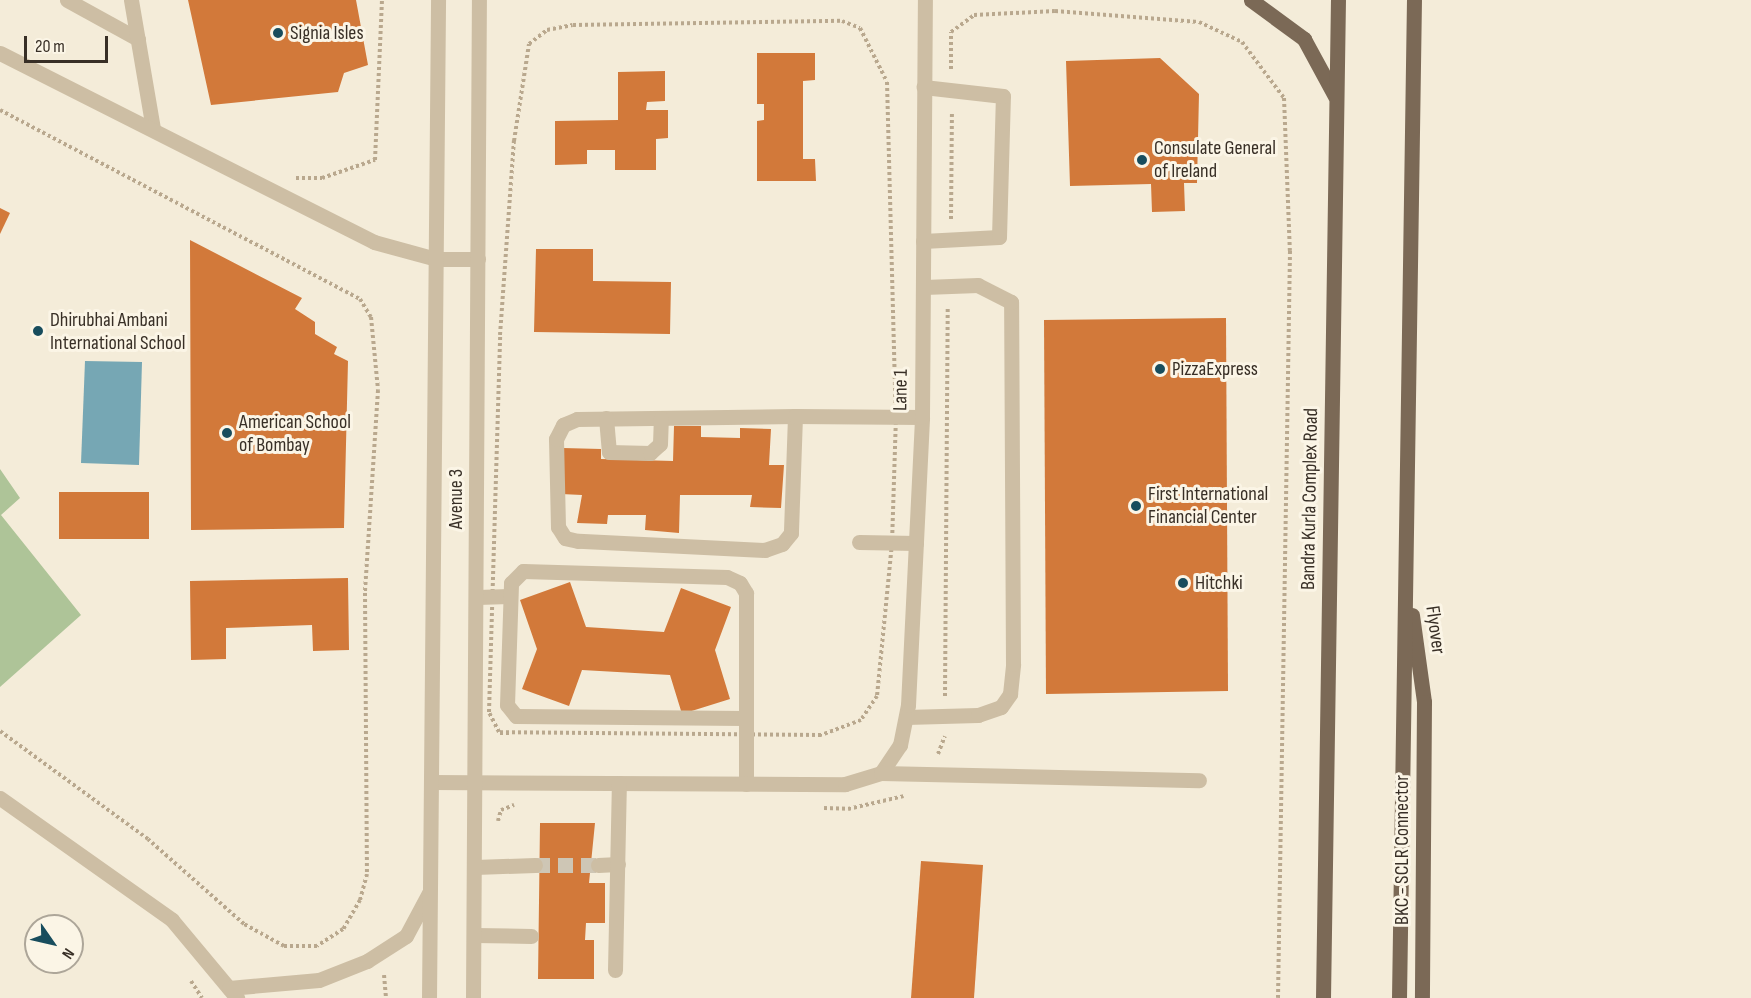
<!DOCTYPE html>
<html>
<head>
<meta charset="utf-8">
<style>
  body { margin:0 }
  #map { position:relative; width:1751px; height:998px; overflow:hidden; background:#f4ecd9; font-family:"Sofia Sans Condensed",sans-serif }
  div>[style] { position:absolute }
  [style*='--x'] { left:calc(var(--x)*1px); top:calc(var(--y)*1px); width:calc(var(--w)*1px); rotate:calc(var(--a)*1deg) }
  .green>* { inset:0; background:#aec498 }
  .water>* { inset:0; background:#76a7b4 }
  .building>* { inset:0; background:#d2793a }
  .minor-tunnel>* { height:15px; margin-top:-7.5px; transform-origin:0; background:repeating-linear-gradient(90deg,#cec6b5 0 15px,transparent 0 23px) }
  .path>* { height:4px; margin-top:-2px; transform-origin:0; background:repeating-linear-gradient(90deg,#b9a88e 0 3px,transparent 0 6px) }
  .minor>* { height:15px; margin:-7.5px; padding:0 7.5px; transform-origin:7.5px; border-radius:7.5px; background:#cdbea4 }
  .major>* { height:15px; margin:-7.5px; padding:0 7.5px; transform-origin:7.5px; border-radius:7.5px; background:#7b6956 }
  .dots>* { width:16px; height:16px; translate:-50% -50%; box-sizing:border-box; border:3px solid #fbf5e6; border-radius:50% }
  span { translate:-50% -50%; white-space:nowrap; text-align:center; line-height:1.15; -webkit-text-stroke:6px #fbf5e6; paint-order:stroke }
  .poi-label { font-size:20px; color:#382f26 }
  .left { translate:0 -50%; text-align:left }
  .street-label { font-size:20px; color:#382f26 }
  .north { position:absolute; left:24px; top:914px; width:60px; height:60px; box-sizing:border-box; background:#fbf5e6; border:2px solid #ada699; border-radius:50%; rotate:124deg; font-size:16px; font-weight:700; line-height:24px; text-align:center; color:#382f26 }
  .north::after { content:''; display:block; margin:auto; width:21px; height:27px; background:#184d5d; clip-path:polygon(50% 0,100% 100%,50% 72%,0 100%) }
  .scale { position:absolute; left:24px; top:36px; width:84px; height:27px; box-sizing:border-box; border:3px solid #382f26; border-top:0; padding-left:8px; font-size:18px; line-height:21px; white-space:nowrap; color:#382f26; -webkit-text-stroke:4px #fbf5e6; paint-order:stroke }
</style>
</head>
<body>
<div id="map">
  <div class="green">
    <i style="clip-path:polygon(0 469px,20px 498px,1px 515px,81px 615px,0 687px)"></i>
  </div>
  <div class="water">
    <i style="clip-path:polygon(85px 361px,142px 362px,139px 465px,81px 463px)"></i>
  </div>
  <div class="building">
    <i style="clip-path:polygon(188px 0,356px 0,368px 65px,344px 73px,338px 92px,211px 105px)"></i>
    <i style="clip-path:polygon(757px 53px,815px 53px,815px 80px,803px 81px,803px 159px,815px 159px,816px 181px,757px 181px,757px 121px,764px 120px,764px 104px,757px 104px)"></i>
    <i style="clip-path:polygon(1160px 58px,1199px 94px,1197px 183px,1184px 183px,1185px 211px,1152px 212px,1151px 184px,1070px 186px,1066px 61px)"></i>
    <i style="clip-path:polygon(665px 71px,665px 101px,647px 102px,646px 110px,668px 110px,668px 138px,656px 139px,656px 170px,615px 170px,615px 150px,587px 150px,587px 164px,555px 165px,555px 121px,618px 120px,618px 72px)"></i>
    <i style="clip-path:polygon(0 208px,10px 213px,0 234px)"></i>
    <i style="clip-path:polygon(190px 240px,302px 298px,295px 309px,315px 322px,315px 334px,337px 347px,334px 354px,348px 361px,344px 528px,191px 530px)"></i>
    <i style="clip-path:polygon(536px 249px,593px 249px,593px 281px,671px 282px,670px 334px,534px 332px)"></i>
    <i style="clip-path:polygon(1226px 318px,1228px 691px,1046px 694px,1044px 320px)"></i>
    <i style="clip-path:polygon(674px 426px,701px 426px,701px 437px,740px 438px,740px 428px,771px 429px,769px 465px,784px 465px,781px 508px,750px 507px,752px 495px,680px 495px,679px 533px,645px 530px,646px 515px,608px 515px,607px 524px,577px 523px,582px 495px,561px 494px,563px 448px,601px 449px,601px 459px,673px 461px)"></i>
    <i style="clip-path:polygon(59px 492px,149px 492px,149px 539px,59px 539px)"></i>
    <i style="clip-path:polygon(348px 578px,349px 650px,313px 651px,312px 625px,226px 628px,226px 659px,191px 660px,190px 581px)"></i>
    <i style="clip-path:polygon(570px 582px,586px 627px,664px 632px,681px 588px,731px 607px,715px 650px,730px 699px,682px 714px,670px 675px,582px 670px,569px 706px,522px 689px,537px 649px,520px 600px)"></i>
    <i style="clip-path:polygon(540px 823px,595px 823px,589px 883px,605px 883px,605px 923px,586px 923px,585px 940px,594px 940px,594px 979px,538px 979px)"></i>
    <i style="clip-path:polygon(921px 861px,983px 865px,974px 998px,911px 998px)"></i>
  </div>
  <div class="minor-tunnel">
    <i style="--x:535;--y:865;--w:63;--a:0"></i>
  </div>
  <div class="path">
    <i style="--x:842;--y:21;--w:19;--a:21"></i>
    <i style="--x:860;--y:28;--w:60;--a:63.4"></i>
    <i style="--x:887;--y:82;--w:334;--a:88.5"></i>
    <i style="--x:896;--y:416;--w:127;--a:91.8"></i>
    <i style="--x:892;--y:543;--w:154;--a:95.6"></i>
    <i style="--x:877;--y:696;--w:29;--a:124"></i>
    <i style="--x:861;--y:720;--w:43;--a:159.4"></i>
    <i style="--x:821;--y:735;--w:322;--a:-179.5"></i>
    <i style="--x:499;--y:732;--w:22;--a:-117"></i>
    <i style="--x:489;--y:712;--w:377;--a:-88.3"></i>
    <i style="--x:500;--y:335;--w:195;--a:-85.9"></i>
    <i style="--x:514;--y:141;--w:98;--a:-81.2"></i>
    <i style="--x:529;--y:44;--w:23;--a:-38"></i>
    <i style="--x:547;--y:30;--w:26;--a:-11"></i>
    <i style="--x:573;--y:25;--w:269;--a:-0.9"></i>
    <i style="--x:951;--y:69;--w:37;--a:-90"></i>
    <i style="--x:951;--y:32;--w:29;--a:-36"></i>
    <i style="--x:974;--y:15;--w:81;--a:-2.8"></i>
    <i style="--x:1055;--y:11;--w:144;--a:4.4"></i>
    <i style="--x:1199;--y:22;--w:47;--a:24.9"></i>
    <i style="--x:1242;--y:42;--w:70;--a:53.1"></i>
    <i style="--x:1284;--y:98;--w:153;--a:87.8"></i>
    <i style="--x:1290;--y:251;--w:747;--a:90.92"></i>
    <i style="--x:0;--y:110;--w:407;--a:27.7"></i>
    <i style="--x:360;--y:299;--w:21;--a:59"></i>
    <i style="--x:371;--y:317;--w:73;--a:84.5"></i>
    <i style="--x:378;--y:390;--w:203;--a:93.7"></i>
    <i style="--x:365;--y:593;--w:281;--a:89.6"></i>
    <i style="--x:367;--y:874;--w:27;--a:105"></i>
    <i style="--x:360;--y:900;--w:34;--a:120"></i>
    <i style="--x:343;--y:929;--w:31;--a:147"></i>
    <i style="--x:317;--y:946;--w:33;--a:180"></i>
    <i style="--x:284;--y:946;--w:46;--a:-151.2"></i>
    <i style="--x:244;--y:924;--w:128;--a:-138.5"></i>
    <i style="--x:148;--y:839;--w:183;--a:-143.9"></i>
    <i style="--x:296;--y:178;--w:26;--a:0"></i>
    <i style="--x:322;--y:178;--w:56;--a:-18.8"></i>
    <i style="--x:375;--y:160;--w:160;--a:-87.5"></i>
    <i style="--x:951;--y:219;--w:107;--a:-89.5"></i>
    <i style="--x:945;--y:696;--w:389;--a:-89.6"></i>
    <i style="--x:938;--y:754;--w:19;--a:-69"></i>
    <i style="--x:824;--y:808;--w:24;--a:2"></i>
    <i style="--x:848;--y:809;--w:57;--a:-13.1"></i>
    <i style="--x:498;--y:821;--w:11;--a:-75"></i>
    <i style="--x:501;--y:810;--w:14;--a:-21"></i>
    <i style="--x:384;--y:975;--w:23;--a:85"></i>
    <i style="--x:191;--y:981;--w:20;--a:57"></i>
  </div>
  <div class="minor">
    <i style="--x:67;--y:0;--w:81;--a:28.8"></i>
    <i style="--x:131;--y:0;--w:131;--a:80.3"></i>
    <i style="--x:0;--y:53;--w:419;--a:26.8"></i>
    <i style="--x:374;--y:242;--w:64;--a:15.3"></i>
    <i style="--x:436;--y:259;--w:42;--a:0"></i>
    <i style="--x:923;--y:241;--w:76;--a:-3"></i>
    <i style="--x:999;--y:237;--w:141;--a:-88.4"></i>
    <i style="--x:1003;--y:96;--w:80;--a:-173.5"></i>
    <i style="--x:795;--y:416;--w:117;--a:92"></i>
    <i style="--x:791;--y:533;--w:14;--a:129"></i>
    <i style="--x:782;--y:544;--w:18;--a:161"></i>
    <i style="--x:765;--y:550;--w:187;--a:-177.2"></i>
    <i style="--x:578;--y:541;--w:13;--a:-167"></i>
    <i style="--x:565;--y:538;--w:13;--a:-122"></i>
    <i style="--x:558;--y:527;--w:88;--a:-91.3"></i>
    <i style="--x:556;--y:439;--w:16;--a:-63"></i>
    <i style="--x:563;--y:425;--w:15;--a:-23"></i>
    <i style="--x:577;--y:419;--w:218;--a:-0.8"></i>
    <i style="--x:795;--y:416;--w:127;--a:0.5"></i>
    <i style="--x:606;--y:418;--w:34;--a:85"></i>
    <i style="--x:609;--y:452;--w:41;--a:1.4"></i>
    <i style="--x:650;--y:453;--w:13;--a:-42"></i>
    <i style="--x:660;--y:444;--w:26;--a:-88"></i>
    <i style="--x:859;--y:542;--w:57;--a:1"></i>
    <i style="--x:477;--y:597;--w:32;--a:-2"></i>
    <i style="--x:906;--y:717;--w:72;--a:-1.6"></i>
    <i style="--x:978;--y:715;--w:24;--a:-19"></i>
    <i style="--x:1001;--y:707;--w:16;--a:-55"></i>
    <i style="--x:1010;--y:694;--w:30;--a:-84"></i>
    <i style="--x:1013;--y:664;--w:362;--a:-90.3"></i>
    <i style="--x:1011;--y:302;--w:37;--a:-153"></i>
    <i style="--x:978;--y:285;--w:54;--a:177.9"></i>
    <i style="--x:744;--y:718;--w:228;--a:-179.5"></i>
    <i style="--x:516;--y:716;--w:14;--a:-129"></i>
    <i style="--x:507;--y:705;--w:122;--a:-88.1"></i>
    <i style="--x:511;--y:583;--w:17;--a:-45"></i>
    <i style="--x:523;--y:571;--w:204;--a:1.7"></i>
    <i style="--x:727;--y:577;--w:14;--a:25"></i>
    <i style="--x:740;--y:583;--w:12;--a:59"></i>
    <i style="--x:746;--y:593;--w:191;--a:90"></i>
    <i style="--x:881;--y:773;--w:34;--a:-56"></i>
    <i style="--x:900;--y:745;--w:41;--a:-78.7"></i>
    <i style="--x:908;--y:705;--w:288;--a:-87.2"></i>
    <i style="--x:922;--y:417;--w:417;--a:-89.6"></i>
    <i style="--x:432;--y:782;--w:413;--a:0.3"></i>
    <i style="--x:845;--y:784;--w:38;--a:-17"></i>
    <i style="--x:881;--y:773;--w:318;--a:1.3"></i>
    <i style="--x:0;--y:798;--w:211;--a:35.3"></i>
    <i style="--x:172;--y:920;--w:102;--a:50.2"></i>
    <i style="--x:598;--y:865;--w:20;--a:-3"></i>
    <i style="--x:475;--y:867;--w:60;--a:-1.9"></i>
    <i style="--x:474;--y:935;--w:57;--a:1"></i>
    <i style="--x:615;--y:970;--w:187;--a:-88.8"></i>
    <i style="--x:229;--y:988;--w:90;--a:-5.1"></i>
    <i style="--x:319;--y:980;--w:52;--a:-21.6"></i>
    <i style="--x:367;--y:961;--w:46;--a:-32.7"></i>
    <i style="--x:406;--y:936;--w:49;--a:-61.9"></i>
    <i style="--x:429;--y:998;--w:998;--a:-89.48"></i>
    <i style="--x:473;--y:998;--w:998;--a:-89.66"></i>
  </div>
  <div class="major">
    <i style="--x:1251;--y:0;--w:66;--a:36.3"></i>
    <i style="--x:1304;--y:39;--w:65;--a:61.5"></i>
    <i style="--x:1412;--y:615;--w:88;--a:82.1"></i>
    <i style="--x:1424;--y:702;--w:296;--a:90.4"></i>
    <i style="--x:1323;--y:998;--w:998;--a:-89.14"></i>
    <i style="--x:1399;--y:998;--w:998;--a:-89.14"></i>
  </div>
  <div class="dots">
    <i style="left:278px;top:33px;background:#184d5d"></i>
    <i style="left:1142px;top:160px;background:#184d5d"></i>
    <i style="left:38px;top:331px;background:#184d5d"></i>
    <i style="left:1160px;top:369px;background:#184d5d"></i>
    <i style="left:227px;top:433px;background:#184d5d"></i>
    <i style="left:1136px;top:506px;background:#184d5d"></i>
    <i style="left:1183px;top:583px;background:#184d5d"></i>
  </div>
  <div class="poi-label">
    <span class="left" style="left:290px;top:33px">Signia Isles</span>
    <span class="left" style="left:1154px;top:160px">Consulate General<br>of Ireland</span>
    <span class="left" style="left:50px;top:332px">Dhirubhai Ambani<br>International School</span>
    <span class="left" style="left:1172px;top:369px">PizzaExpress</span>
    <span class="left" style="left:239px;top:434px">American School<br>of Bombay</span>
    <span class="left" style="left:1148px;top:506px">First International<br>Financial Center</span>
    <span class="left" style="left:1195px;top:583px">Hitchki</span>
  </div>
  <div class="street-label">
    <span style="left:901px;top:390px;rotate:-89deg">Lane 1</span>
    <span style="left:456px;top:499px;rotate:-90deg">Avenue 3</span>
    <span style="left:1310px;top:499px;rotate:-89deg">Bandra Kurla Complex Road</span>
    <span style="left:1435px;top:630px;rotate:82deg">Flyover</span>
    <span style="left:1402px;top:850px;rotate:-90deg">BKC - SCLR Connector</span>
  </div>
  <div class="north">N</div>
  <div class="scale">20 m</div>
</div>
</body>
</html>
